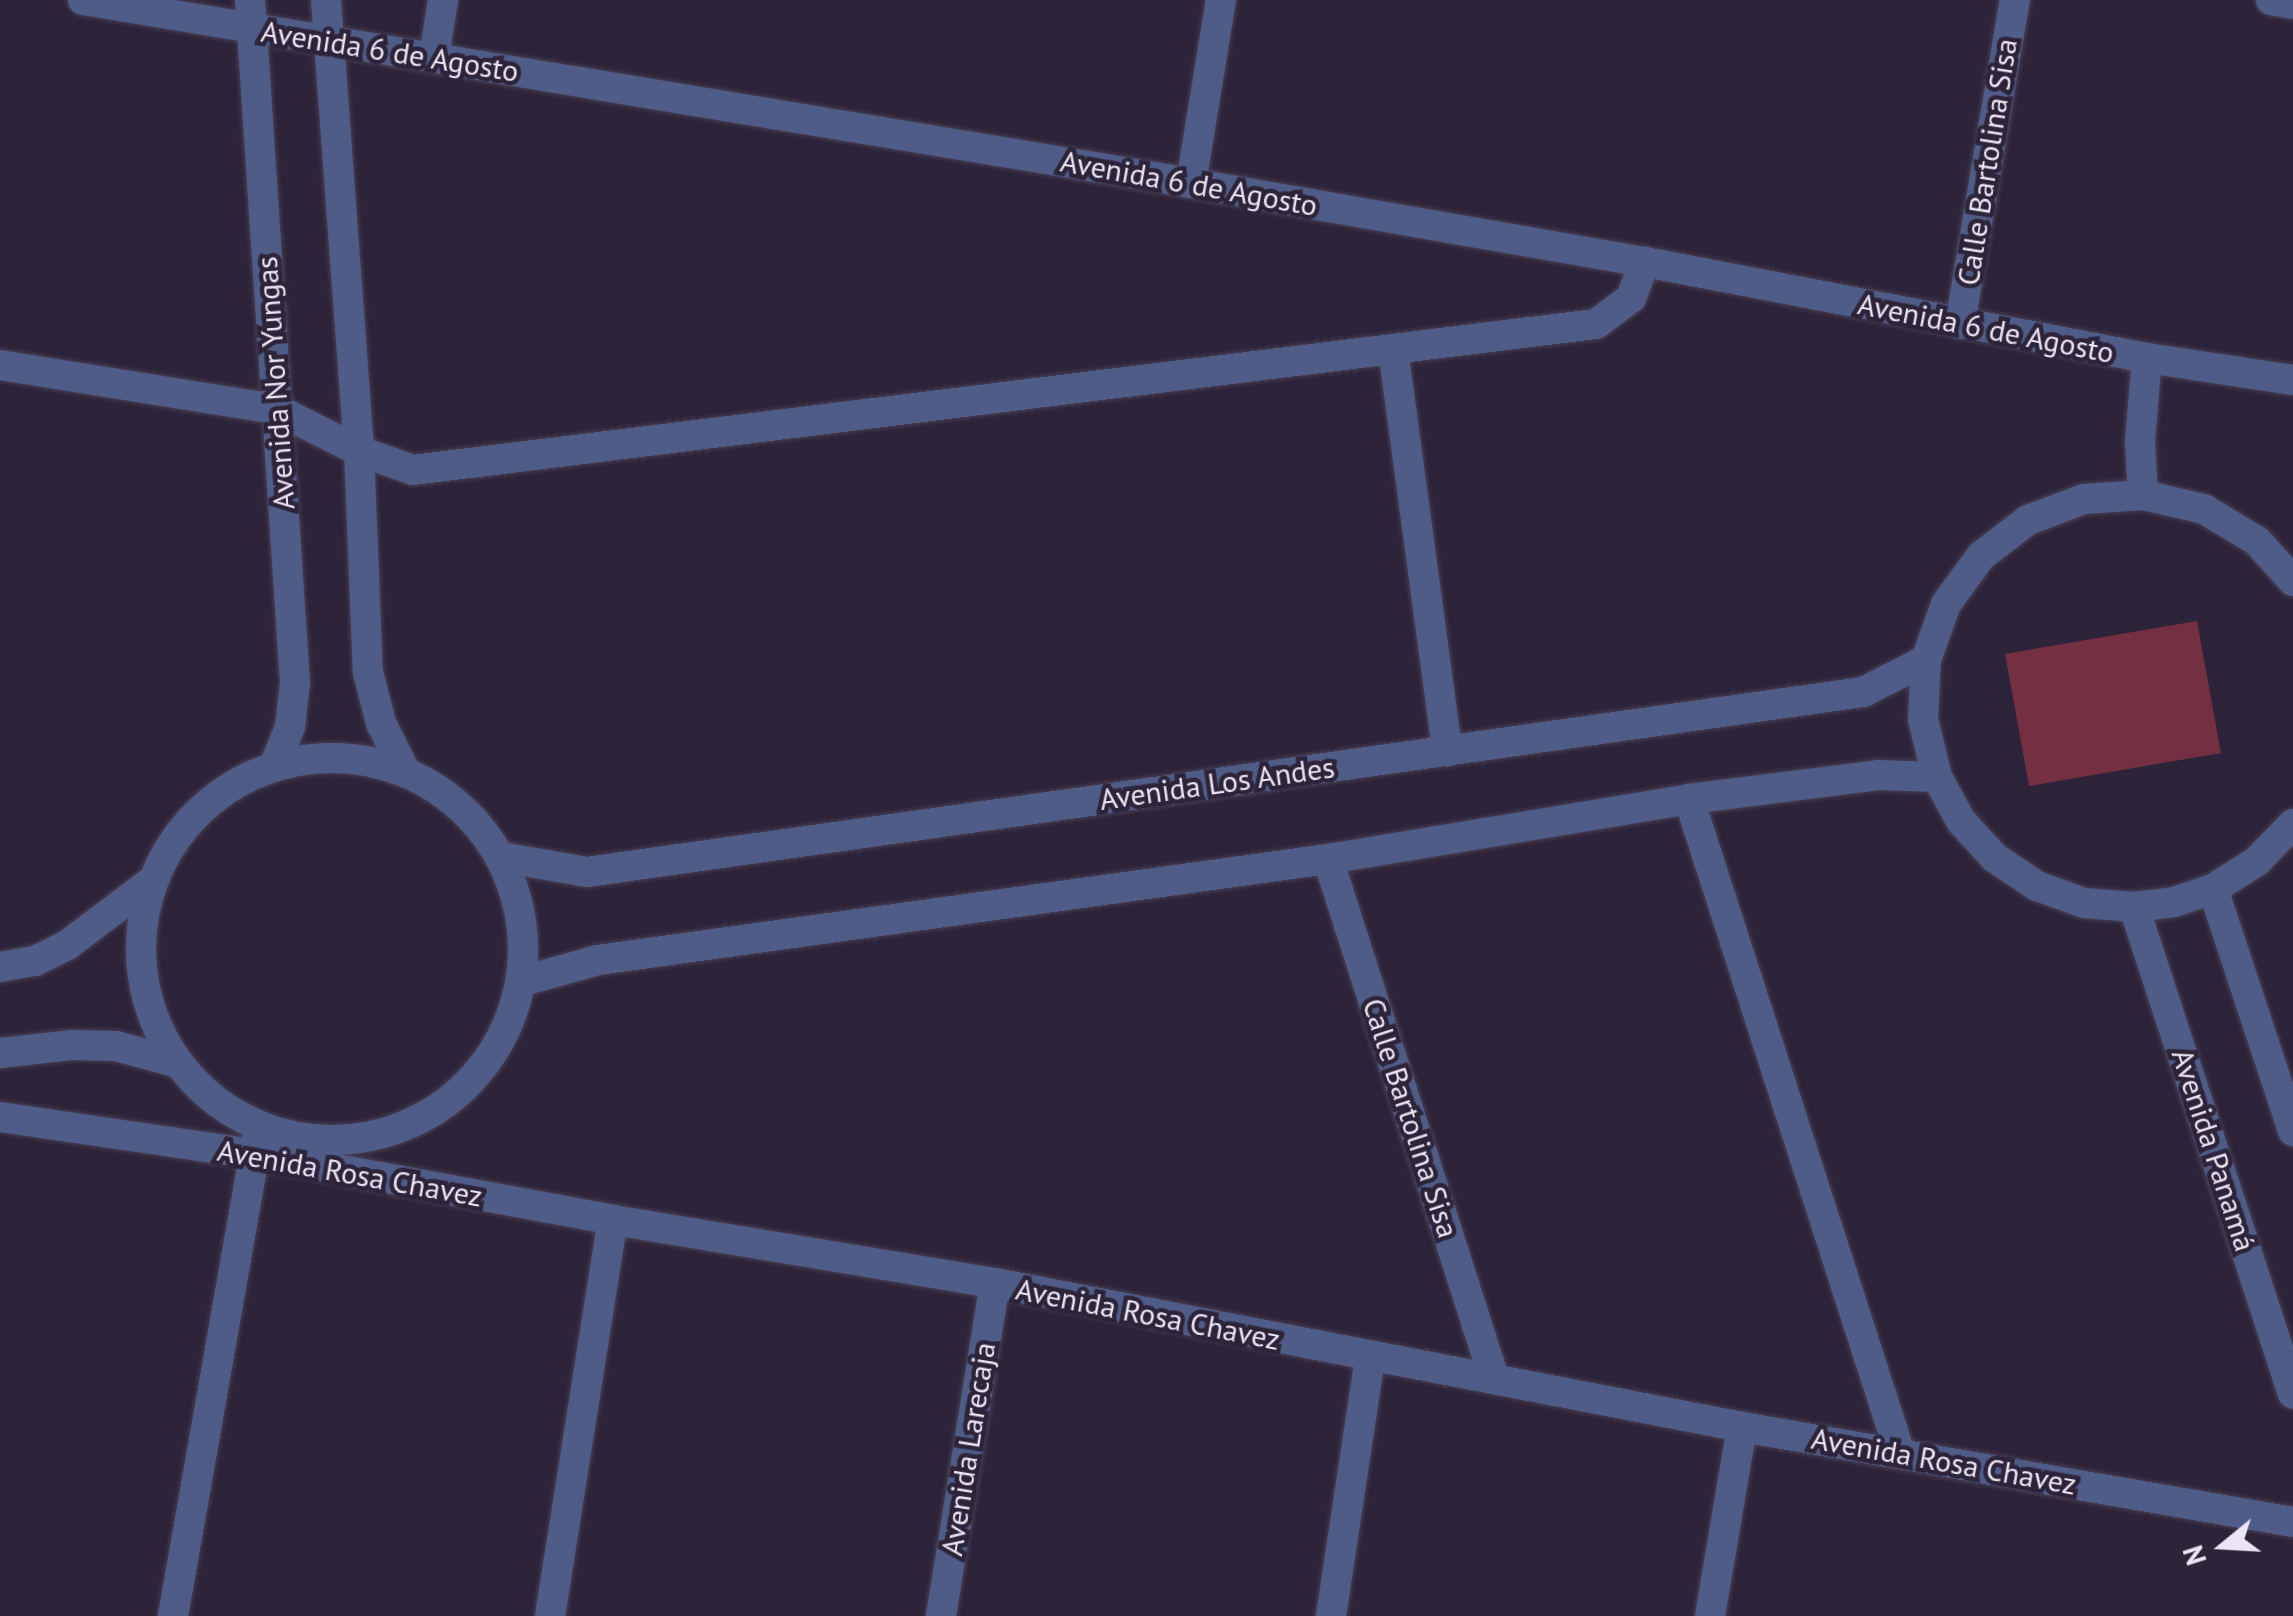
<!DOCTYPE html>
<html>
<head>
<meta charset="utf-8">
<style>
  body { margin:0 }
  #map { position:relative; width:2293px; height:1616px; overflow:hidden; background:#2d243a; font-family:"PT Sans",sans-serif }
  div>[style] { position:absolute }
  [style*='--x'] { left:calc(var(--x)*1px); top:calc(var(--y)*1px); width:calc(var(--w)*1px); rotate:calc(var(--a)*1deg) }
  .green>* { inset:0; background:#743042 }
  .roads { filter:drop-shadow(0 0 2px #483f54) drop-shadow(0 0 2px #483f54) }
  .minor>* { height:30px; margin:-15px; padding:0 15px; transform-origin:15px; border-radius:15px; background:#505c88 }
  .minor>.ring { margin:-15px; padding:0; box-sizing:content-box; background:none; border:30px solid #505c88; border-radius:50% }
  span { translate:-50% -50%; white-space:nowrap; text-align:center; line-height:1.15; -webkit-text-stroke:9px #2d243a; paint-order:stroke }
  .street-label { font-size:30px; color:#ebe6f4 }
  .north { position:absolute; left:2173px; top:1496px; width:100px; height:100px; -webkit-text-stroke:8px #2d243a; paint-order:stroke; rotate:252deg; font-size:28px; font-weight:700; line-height:40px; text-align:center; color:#ebe6f4 }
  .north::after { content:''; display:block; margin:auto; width:35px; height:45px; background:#ebe6f4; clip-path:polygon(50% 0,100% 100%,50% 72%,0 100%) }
</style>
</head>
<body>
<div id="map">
  <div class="green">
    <i style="clip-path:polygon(2197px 621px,2221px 753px,2029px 786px,2005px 654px)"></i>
  </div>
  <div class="roads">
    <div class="minor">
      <i style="--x:83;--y:0;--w:1123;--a:9.38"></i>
      <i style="--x:1191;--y:183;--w:461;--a:9.9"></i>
      <i style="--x:1645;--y:262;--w:511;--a:10.83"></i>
      <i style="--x:2147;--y:358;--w:148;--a:8.6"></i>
      <i style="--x:250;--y:0;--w:684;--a:86.23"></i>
      <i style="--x:295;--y:683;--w:44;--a:96.5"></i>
      <i style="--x:290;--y:727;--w:40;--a:112"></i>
      <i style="--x:326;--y:0;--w:452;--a:85.8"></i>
      <i style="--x:359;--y:451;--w:221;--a:87.7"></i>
      <i style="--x:368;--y:672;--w:53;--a:75.7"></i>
      <i style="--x:381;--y:723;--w:51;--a:63.4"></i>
      <i style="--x:2271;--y:0;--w:22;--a:10"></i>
      <i style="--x:434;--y:57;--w:58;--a:-81"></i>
      <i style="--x:1191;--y:183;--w:185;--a:-80.7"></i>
      <i style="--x:1960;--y:324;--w:329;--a:-80.4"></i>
      <i style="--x:1393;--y:349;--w:406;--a:82.3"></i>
      <i style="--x:0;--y:365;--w:279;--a:9.1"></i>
      <i style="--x:276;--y:409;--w:93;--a:26.8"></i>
      <i style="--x:359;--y:451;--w:57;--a:19.4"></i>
      <i style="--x:413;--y:470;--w:1192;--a:-7.04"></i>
      <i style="--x:1596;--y:324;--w:44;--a:-36.6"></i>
      <i style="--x:1631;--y:298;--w:39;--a:-69"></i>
      <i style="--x:2143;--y:495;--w:54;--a:-93.2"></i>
      <i style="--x:2140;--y:441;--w:83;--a:-85.2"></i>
      <i style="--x:2293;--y:581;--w:54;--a:-132"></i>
      <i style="--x:2257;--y:541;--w:62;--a:-148.9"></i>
      <i style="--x:2204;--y:509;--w:63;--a:-167.1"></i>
      <i style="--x:2143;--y:495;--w:59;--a:176.1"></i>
      <i style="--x:2084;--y:499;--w:60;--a:159.4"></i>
      <i style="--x:2028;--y:520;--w:59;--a:142.5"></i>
      <i style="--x:1981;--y:556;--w:59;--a:126.1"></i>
      <i style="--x:1946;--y:604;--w:59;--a:109.7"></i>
      <i style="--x:1926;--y:660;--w:59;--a:92.9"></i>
      <i style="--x:1923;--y:719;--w:60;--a:76.4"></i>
      <i style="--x:1937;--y:777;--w:50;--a:61.4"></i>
      <i style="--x:1961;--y:821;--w:50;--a:47.4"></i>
      <i style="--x:1995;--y:858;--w:50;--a:33.7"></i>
      <i style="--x:2037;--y:886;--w:50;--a:19.9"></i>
      <i style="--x:2084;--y:903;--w:50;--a:4.6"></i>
      <i style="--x:2134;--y:907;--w:40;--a:-7.1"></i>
      <i style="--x:2174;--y:902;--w:41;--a:-18.4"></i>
      <i style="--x:2213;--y:889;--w:52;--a:-32.5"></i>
      <i style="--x:2257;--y:861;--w:52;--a:-45.8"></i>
      <i class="ring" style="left:141px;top:758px;width:352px;height:352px"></i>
      <i style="--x:1689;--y:799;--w:687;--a:72.12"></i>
      <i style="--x:501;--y:857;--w:87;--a:9.9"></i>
      <i style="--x:587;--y:872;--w:1289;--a:-8.03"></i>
      <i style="--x:1863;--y:692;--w:71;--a:-26.9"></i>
      <i style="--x:1328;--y:859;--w:545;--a:72.26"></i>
      <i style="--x:2213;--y:889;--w:255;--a:71.7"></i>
      <i style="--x:2134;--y:907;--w:512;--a:71.92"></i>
      <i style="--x:0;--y:967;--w:36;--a:-10"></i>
      <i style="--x:35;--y:961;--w:34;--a:-26"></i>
      <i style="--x:66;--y:946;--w:108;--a:-37.1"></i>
      <i style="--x:523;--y:981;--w:78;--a:-15.6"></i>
      <i style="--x:598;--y:960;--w:737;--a:-7.88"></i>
      <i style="--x:1328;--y:859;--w:366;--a:-9.4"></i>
      <i style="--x:1689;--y:799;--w:191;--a:-7.2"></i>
      <i style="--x:1878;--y:775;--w:59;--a:1.9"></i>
      <i style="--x:0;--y:1053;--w:71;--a:-6.4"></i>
      <i style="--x:71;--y:1045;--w:45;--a:1.3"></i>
      <i style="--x:116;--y:1046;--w:64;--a:15.3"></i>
      <i style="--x:0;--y:1117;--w:258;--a:8.3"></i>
      <i style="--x:255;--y:1154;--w:364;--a:10.4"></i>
      <i style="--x:613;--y:1220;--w:387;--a:9.4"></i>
      <i style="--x:995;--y:1283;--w:761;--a:10.91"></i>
      <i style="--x:1742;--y:1427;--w:559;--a:9.78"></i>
      <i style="--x:173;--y:1616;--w:487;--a:-80"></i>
      <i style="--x:550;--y:1616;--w:401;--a:-81"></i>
      <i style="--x:941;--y:1616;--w:337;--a:-80.8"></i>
      <i style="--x:1331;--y:1616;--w:261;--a:-81.4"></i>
      <i style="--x:1710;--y:1616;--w:192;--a:-80.4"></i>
    </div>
  </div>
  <div class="street-label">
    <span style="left:390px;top:51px;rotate:9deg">Avenida 6 de Agosto</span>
    <span style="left:1987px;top:162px;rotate:-81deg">Calle Bartolina Sisa</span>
    <span style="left:1189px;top:183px;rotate:10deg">Avenida 6 de Agosto</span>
    <span style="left:1986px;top:328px;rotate:11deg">Avenida 6 de Agosto</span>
    <span style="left:275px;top:383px;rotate:-94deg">Avenida Nor Yungas</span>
    <span style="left:1217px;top:783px;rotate:-8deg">Avenida Los Andes</span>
    <span style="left:1411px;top:1118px;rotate:72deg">Calle Bartolina Sisa</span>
    <span style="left:2214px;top:1150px;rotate:72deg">Avenida Panamá</span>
    <span style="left:350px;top:1173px;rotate:10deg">Avenida Rosa Chavez</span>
    <span style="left:1148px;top:1314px;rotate:11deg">Avenida Rosa Chavez</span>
    <span style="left:968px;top:1449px;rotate:-81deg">Avenida Larecaja</span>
    <span style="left:1944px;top:1461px;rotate:10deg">Avenida Rosa Chavez</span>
  </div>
  <div class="north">N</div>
</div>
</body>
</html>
